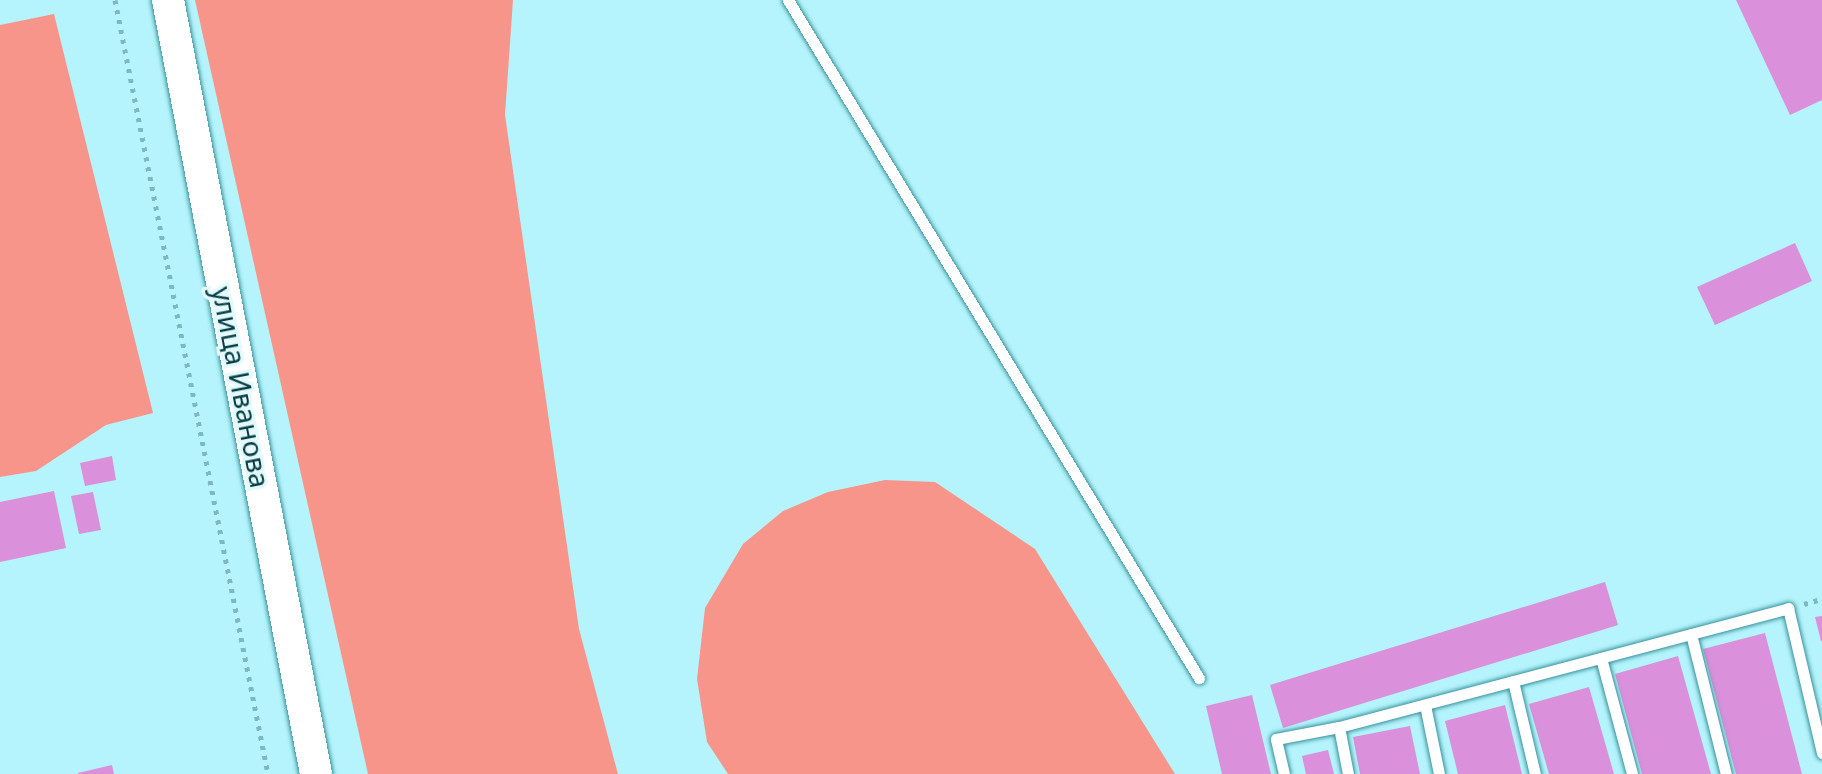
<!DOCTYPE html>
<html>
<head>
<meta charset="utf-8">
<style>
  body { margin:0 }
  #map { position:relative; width:1822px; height:774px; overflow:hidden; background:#b5f4fc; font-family:"Noto Sans",sans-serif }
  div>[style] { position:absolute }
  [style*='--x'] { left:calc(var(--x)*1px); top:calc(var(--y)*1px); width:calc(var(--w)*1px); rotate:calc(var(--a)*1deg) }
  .green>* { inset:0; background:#f7958b }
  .building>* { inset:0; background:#da90db }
  .path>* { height:5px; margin-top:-2.5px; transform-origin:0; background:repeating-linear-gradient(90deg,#7cb8bf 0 4px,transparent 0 10px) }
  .roads { filter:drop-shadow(0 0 2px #38929d) drop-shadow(0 0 2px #38929d) }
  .lane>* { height:11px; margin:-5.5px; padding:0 5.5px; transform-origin:5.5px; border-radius:5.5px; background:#fff }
  .secondary>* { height:32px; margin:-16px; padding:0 16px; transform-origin:16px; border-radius:16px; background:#fff }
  span { translate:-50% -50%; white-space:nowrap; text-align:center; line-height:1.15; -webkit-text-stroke:7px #e4f9fb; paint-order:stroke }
  .street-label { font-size:28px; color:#063d43 }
</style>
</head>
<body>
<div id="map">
  <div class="green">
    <i style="clip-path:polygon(195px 0,513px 0,505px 115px,579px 629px,618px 774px,368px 774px)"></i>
    <i style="clip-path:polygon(54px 14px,153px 413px,106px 425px,36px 471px,0 477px,0 25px)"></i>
    <i style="clip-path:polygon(885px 480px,935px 482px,1035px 549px,1175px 774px,728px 774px,707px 742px,697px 679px,705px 608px,743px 544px,783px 511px,828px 492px)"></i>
  </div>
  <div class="building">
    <i style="clip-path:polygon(1736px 0,1822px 0,1822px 100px,1790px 115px)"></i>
    <i style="clip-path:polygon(1795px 243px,1812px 281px,1715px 325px,1697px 287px)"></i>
    <i style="clip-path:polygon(112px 456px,116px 480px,85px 486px,80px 463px)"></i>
    <i style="clip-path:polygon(54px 491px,66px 548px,0 562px,0 502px)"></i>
    <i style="clip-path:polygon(93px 492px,101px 530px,79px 534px,71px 496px)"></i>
    <i style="clip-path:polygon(1605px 582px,1618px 625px,1283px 728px,1270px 685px)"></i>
    <i style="clip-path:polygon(1822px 616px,1822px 641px,1821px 641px,1815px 617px)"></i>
    <i style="clip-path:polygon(1765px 633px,1802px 774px,1736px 774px,1703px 649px)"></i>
    <i style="clip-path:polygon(1678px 656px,1711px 774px,1642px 774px,1615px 674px)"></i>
    <i style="clip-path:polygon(1589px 687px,1614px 774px,1549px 774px,1529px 704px)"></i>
    <i style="clip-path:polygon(1252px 695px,1271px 774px,1222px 774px,1206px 706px)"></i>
    <i style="clip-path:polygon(1505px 705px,1522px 774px,1458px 774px,1445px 721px)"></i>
    <i style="clip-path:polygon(1410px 726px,1420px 774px,1360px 774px,1353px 737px)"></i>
    <i style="clip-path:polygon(1328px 750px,1334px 774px,1306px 774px,1302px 756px)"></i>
    <i style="clip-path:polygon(112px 765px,114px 774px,78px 774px,78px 773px)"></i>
  </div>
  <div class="path">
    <i style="--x:115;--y:0;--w:789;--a:78.82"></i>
    <i style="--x:1804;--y:604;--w:19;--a:-16"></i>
  </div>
  <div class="roads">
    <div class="lane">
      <i style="--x:788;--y:0;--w:793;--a:58.78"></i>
      <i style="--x:1691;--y:634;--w:144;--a:76"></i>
      <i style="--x:1601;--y:658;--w:120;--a:75"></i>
      <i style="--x:1513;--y:681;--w:96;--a:76.7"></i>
      <i style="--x:1425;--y:705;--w:70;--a:78.5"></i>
      <i style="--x:1339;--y:727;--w:48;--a:79.2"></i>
      <i style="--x:1284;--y:774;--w:36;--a:-103"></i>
      <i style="--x:1276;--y:739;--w:64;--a:-10.8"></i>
      <i style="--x:1339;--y:727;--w:465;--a:-14.8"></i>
      <i style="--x:1788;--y:608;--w:149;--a:76.8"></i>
    </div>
    <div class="secondary">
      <i style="--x:168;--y:0;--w:788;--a:79.17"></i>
    </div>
  </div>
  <div class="street-label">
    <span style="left:242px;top:387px;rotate:79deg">улица Иванова</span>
  </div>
</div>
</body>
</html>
